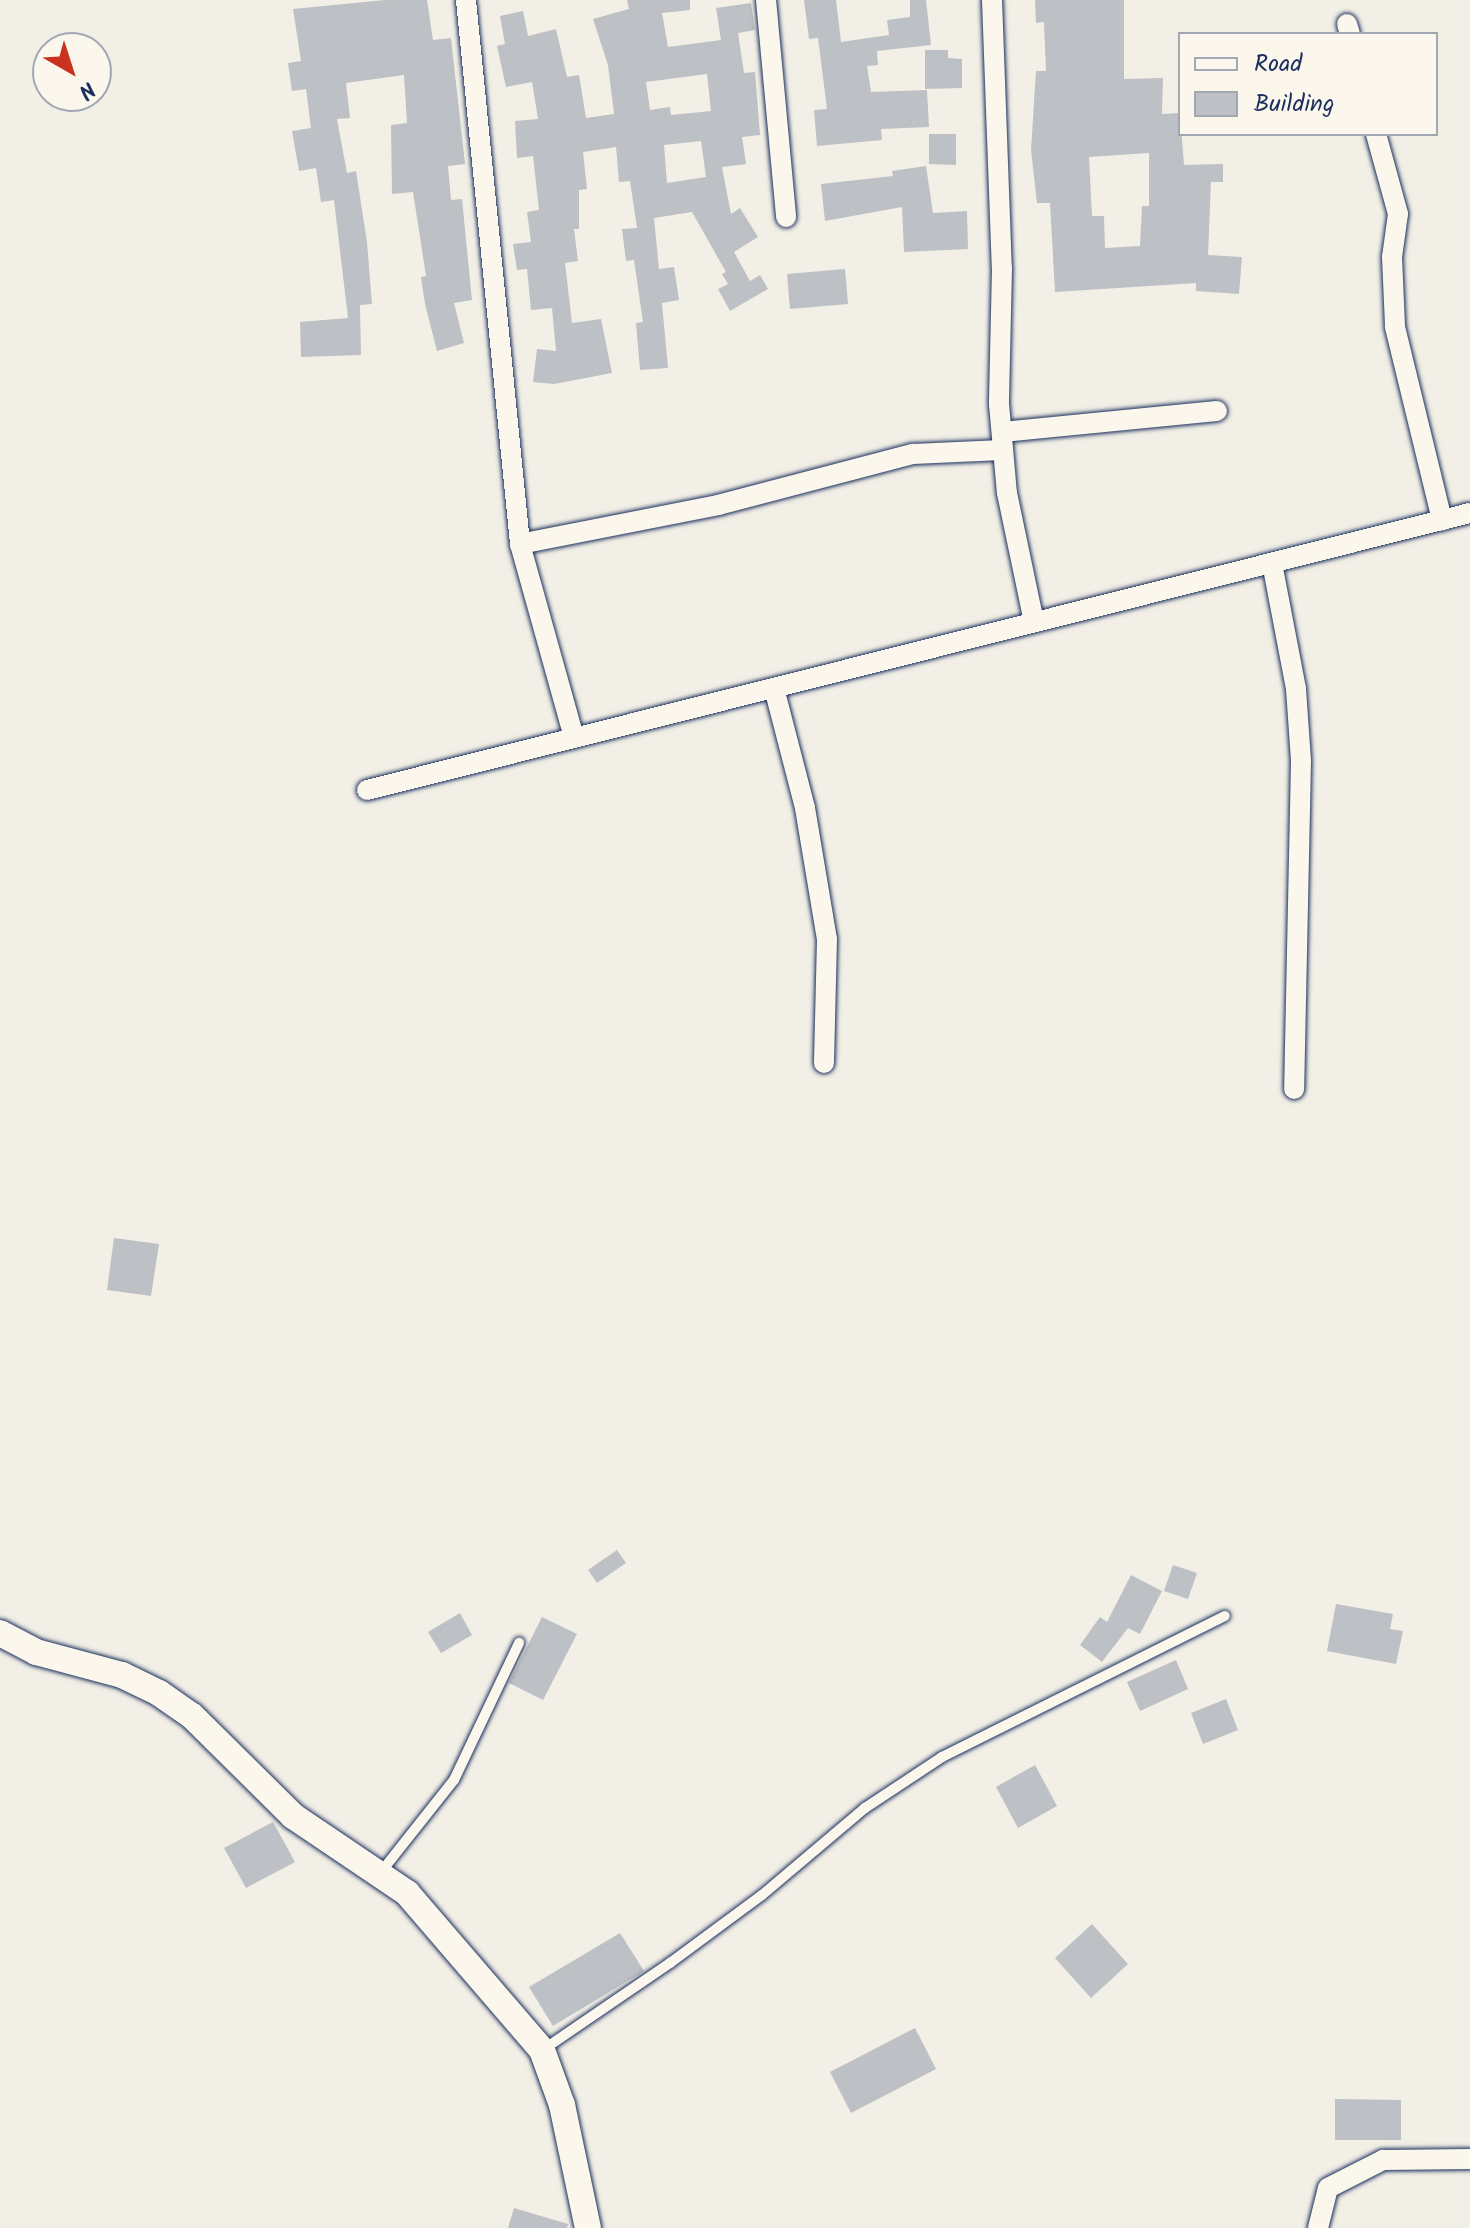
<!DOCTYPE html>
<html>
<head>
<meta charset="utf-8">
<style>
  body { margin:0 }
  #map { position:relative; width:1470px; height:2228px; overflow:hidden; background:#f2efe6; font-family:Kalam,sans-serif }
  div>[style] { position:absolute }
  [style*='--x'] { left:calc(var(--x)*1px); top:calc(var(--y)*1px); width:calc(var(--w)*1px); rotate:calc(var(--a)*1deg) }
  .building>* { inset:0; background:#bdc0c4 }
  .roads { filter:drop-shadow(0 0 2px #1b2f5e) drop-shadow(0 0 2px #1b2f5e) }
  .service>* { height:10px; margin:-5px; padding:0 5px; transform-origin:5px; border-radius:5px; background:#fbf7ec }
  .minor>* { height:20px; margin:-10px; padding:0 10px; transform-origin:10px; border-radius:10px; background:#fbf7ec }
  .tertiary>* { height:26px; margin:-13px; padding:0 13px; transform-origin:13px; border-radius:13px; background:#fbf7ec }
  span { translate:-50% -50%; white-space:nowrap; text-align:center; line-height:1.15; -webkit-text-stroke:6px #fbf7ec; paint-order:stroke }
  .legend { position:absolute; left:1178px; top:32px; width:260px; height:104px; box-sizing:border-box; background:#fbf7ec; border:2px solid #a1a7b3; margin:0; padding:10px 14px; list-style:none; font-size:24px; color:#1b2f5e }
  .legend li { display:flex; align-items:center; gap:16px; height:40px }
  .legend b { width:40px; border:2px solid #a1a7b3 }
  .north { position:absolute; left:32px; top:32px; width:80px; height:80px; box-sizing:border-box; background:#fbf7ec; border:2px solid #a1a7b3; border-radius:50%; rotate:141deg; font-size:22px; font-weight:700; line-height:32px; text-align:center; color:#1b2f5e }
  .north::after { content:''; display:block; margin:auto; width:28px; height:36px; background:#c8321e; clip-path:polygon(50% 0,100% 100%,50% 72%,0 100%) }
</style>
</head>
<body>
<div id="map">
  <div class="building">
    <i style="clip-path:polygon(385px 0,427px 0,433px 40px,451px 38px,465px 164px,448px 166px,451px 200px,462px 199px,472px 300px,454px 303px,464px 343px,437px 351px,425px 304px,421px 277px,426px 276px,413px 192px,392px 194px,391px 125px,407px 123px,404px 75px,346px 83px,350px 118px,337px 119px,347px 173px,356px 171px,367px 242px,372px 304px,360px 305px,361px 355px,301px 357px,300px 322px,348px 318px,334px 200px,321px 202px,316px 168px,299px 171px,292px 131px,311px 128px,306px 89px,292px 91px,288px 63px,301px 61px,293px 9px)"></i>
    <i style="clip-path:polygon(evenodd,627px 0,690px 0,690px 10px,662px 13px,668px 47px,721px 40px,716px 8px,751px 3px,755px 30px,738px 33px,744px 73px,755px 72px,760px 135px,742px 137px,746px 164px,722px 167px,731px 214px,740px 208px,758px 237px,734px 252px,750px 281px,760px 275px,768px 289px,730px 311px,718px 289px,728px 284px,722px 274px,726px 272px,692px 212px,654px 218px,659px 269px,674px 267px,679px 300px,662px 303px,668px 368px,640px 370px,636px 323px,643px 322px,634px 260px,626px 261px,622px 229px,637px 228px,630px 181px,619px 182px,616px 147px,583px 152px,587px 189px,579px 190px,579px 229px,574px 229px,578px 261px,565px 263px,572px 323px,601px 319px,612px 373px,554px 384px,533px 382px,537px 349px,556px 351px,552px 308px,531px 310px,527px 269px,517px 270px,513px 244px,531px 242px,527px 212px,539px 210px,533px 156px,517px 158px,515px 121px,538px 119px,532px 82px,506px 87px,497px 46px,505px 44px,500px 16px,523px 11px,528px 36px,556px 29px,567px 77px,579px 75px,586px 118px,614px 114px,608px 65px,593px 19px,629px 9px,627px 0,707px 74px,711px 111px,671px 115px,670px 107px,650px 110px,646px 82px,707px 74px,627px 0,701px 141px,706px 177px,667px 183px,664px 145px,701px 141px)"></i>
    <i style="clip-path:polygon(804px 0,836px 0,841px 42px,889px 35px,887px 20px,910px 17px,910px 0,926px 0,931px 45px,877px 51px,878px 65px,867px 66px,871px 92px,927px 90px,929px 127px,881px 129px,882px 140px,817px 146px,814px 110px,827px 109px,818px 38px,809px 39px)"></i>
    <i style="clip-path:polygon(evenodd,1035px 0,1124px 0,1124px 79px,1163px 78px,1162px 114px,1180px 113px,1184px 165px,1223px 164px,1223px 182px,1211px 182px,1208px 255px,1242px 257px,1239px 294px,1196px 291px,1196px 283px,1055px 292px,1050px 203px,1037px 203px,1031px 150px,1036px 71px,1046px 71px,1044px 22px,1036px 23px,1035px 0,1149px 153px,1149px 206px,1142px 206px,1140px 246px,1105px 248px,1104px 216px,1092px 216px,1089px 157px,1149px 153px)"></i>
    <i style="clip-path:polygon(925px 50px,948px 50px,948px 58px,962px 59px,962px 88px,925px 89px)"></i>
    <i style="clip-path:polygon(929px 134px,956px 134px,956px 165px,929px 164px)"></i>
    <i style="clip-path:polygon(926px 166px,933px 213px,967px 211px,968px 249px,904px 252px,902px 207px,825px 221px,821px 184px,893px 176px,892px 171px)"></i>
    <i style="clip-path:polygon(845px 269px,848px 304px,790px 309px,787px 274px)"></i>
    <i style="clip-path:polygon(114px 1238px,159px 1244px,151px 1296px,107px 1290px)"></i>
    <i style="clip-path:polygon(617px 1550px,626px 1563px,597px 1583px,588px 1570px)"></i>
    <i style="clip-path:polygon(1173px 1565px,1197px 1573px,1188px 1599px,1164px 1591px)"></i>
    <i style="clip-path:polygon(1131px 1575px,1162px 1591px,1140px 1634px,1128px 1628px,1102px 1662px,1080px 1645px,1100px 1617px,1107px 1622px)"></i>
    <i style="clip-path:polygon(1336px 1604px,1393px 1614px,1390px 1629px,1403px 1631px,1396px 1664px,1327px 1651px)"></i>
    <i style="clip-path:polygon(460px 1613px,472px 1635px,441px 1653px,428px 1632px)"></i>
    <i style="clip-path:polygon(542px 1617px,577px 1634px,543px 1700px,509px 1683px)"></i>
    <i style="clip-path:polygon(1176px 1660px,1188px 1689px,1140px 1711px,1127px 1682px)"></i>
    <i style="clip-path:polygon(1226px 1699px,1238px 1730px,1203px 1744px,1191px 1713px)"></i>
    <i style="clip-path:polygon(1035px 1765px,1057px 1806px,1018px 1828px,996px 1787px)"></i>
    <i style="clip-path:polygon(273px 1822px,295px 1862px,246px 1888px,224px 1848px)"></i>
    <i style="clip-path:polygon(1092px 1924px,1128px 1964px,1091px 1998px,1055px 1958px)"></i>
    <i style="clip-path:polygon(620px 1933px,644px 1971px,553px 2026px,529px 1987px)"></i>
    <i style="clip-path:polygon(915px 2028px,936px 2069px,851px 2113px,830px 2072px)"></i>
    <i style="clip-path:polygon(1335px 2099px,1401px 2100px,1401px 2140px,1335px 2140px)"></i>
    <i style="clip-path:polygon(514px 2208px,568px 2224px,567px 2228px,508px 2228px)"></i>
  </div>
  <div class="roads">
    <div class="service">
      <i style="--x:381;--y:1872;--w:117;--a:-51.6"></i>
      <i style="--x:454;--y:1780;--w:152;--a:-64.6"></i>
      <i style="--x:544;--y:2049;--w:153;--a:-34.3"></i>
      <i style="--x:670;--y:1963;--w:114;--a:-36.5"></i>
      <i style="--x:762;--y:1895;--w:135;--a:-40.2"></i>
      <i style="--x:865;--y:1808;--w:92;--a:-33.5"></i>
      <i style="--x:942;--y:1757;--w:316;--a:-26.5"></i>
    </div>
    <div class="minor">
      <i style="--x:466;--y:0;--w:547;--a:84.33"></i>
      <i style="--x:520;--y:544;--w:201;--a:74.4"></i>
      <i style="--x:766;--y:0;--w:218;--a:84.7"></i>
      <i style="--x:992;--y:0;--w:268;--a:87.9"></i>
      <i style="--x:1002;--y:268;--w:136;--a:91.3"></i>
      <i style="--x:999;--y:404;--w:89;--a:84.9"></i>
      <i style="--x:1007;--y:493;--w:132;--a:78.2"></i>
      <i style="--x:1347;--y:24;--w:10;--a:73"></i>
      <i style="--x:1376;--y:134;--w:83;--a:74.6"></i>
      <i style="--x:1398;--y:214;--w:43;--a:97.9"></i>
      <i style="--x:1392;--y:257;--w:70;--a:87.5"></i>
      <i style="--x:1395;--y:327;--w:199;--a:76.3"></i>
      <i style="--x:1002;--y:432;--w:216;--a:-5.6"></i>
      <i style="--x:520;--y:544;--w:202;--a:-11.1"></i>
      <i style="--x:718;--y:505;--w:202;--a:-14.7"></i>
      <i style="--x:913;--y:454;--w:89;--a:-2.6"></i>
      <i style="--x:1272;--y:563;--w:128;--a:79.2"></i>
      <i style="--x:1296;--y:689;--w:72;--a:86"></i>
      <i style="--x:1301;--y:761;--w:328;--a:91.2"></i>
      <i style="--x:774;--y:688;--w:124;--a:75.5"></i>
      <i style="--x:805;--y:808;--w:133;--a:80.5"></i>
      <i style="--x:827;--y:939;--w:124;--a:91.4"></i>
      <i style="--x:367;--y:790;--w:1137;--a:-14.1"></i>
      <i style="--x:1318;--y:2228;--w:41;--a:-76"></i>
      <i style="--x:1328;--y:2188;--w:62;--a:-27"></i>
      <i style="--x:1383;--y:2160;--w:87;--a:-0.7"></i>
    </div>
    <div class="tertiary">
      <i style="--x:0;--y:1633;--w:41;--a:27.8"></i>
      <i style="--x:36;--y:1652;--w:89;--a:15"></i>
      <i style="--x:122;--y:1675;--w:41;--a:25.9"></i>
      <i style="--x:159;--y:1693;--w:40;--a:34.9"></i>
      <i style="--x:192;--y:1716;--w:142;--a:44.7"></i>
      <i style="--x:293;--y:1816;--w:138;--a:34"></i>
      <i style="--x:407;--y:1893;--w:207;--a:49.3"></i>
      <i style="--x:542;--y:2050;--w:59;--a:70"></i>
      <i style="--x:562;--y:2105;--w:126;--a:78.1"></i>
    </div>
  </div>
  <ul class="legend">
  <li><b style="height:10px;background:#fbf7ec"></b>Road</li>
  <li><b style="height:22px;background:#bdc0c4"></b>Building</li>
  </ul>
  <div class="north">N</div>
</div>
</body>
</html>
